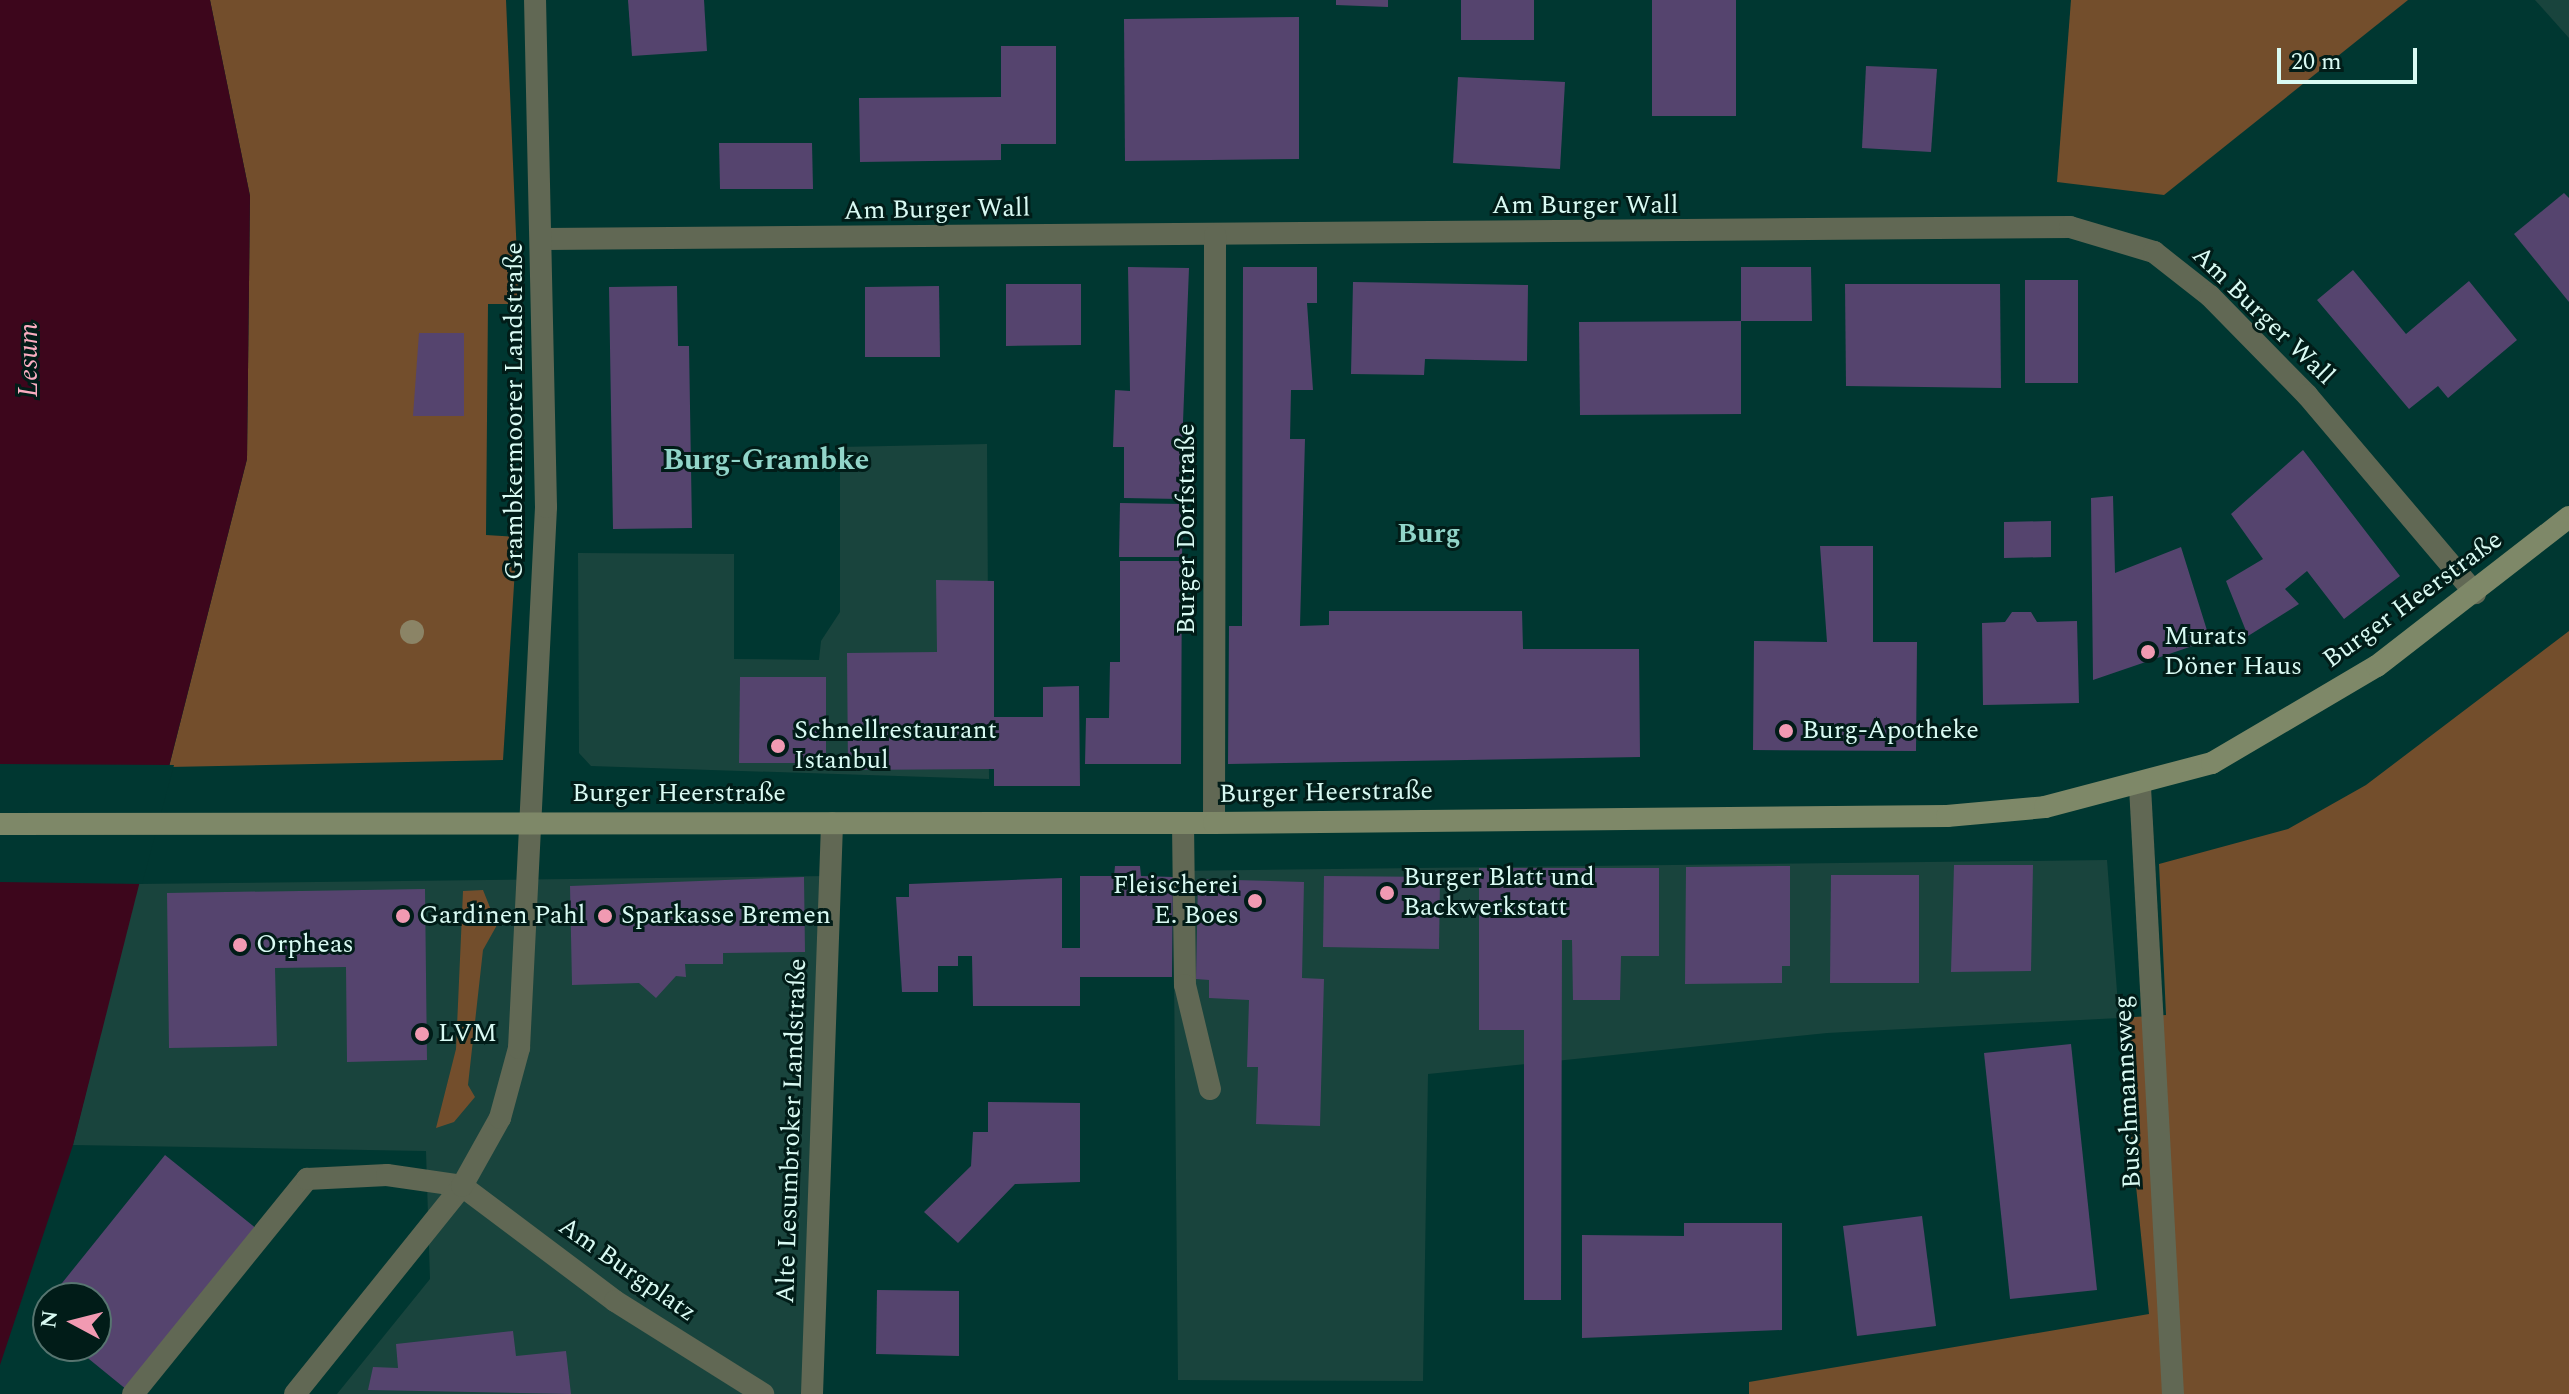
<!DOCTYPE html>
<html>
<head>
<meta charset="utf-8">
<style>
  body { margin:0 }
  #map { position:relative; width:2569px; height:1394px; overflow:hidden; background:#003731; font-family:Spectral,serif }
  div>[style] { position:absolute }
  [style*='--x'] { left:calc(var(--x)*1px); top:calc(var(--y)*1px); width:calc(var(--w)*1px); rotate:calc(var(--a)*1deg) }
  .built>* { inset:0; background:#19443d }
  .green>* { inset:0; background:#734e2c }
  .water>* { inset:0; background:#3d061c }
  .pier>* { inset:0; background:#003731 }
  .building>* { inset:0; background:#55446e }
  .service>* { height:22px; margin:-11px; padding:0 11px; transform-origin:11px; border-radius:11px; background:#616854 }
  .minor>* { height:22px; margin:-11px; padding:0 11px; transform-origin:11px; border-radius:11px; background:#616854 }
  .secondary>* { height:22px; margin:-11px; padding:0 11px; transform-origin:11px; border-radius:11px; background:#7e8868 }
  .trees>* { width:24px; height:24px; margin:-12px; border-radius:50%; background:#8b8466 }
  .dots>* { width:22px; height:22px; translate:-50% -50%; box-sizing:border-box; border:4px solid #011c18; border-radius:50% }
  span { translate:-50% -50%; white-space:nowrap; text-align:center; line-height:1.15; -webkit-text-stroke:6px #011c18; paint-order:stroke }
  .street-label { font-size:26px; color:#d9faf3 }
  .poi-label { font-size:26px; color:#d9faf3 }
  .left { translate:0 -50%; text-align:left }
  .right { translate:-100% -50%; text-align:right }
  .water-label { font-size:28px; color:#faadc1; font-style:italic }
  .neighbourhood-label { font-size:28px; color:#91d5c9; font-weight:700 }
  .quarter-label { font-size:30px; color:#91d5c9; font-weight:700 }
  .north { position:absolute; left:32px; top:1282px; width:80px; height:80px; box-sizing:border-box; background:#011c18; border:2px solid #577570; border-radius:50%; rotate:277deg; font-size:22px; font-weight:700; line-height:32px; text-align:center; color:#d9faf3 }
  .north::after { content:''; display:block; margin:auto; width:28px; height:36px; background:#f19ab2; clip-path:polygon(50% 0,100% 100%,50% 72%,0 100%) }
  .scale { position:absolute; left:2277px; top:48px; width:140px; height:36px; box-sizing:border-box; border:4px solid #d9faf3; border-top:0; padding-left:10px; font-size:24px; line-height:28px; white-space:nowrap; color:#d9faf3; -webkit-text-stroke:6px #011c18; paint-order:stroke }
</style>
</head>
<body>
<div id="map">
  <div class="built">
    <i style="clip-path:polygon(2535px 0,2569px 0,2569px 38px)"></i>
    <i style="clip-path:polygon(987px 444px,989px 779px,591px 766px,579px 753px,578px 553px,734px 554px,734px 659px,819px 660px,821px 641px,840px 612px,840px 447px)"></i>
    <i style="clip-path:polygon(2107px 860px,2119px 1018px,1827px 1033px,1428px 1074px,1423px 1381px,1178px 1380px,1173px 871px)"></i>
    <i style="clip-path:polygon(831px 876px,805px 1394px,337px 1394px,430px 1279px,426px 1151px,73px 1145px,137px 884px)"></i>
  </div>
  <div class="green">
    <i style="clip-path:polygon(210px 0,506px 0,519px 304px,488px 304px,486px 535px,517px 537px,503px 760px,169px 767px,247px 459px,250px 196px)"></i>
    <i style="clip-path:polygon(2071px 0,2408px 0,2164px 195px,2057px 182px)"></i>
    <i style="clip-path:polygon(2569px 631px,2569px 1394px,1749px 1394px,1749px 1382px,2149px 1314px,2119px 1018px,2166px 1015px,2159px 864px,2288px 829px,2366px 785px)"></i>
    <i style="clip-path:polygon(483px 890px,497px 925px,483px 950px,468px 1085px,475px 1097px,454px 1122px,436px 1128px,456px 1049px,463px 891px)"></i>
  </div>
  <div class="water">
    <i style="clip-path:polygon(0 0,210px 0,250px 196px,247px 459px,73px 1145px,0 1365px)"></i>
  </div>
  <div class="pier">
    <i style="clip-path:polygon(0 764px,174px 765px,142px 884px,0 882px)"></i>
  </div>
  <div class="building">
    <i style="clip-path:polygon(628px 0,704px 0,707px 51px,632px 56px)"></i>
    <i style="clip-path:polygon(1336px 0,1388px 0,1388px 7px,1336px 5px)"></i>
    <i style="clip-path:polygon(1461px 0,1534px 0,1534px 40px,1461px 40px)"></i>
    <i style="clip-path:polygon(1652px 0,1736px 0,1736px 116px,1652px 116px)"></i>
    <i style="clip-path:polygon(1299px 17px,1299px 159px,1125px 161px,1124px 19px)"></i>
    <i style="clip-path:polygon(1001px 46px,1056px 46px,1056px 144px,1001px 144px,1001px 160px,860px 162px,859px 98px,1001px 97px)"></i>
    <i style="clip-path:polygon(1866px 66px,1937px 69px,1931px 152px,1862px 148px)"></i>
    <i style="clip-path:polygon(1458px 77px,1565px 82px,1560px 169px,1453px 163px)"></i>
    <i style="clip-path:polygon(719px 143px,812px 143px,813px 189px,720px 189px)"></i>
    <i style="clip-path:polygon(2564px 193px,2569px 198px,2569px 302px,2514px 234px)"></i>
    <i style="clip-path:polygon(1128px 267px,1189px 268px,1180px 499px,1124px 498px,1124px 447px,1113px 447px,1115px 390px,1130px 391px)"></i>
    <i style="clip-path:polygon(1243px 267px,1317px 267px,1317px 303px,1307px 303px,1313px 390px,1291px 390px,1290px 439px,1305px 439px,1300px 626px,1329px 625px,1329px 611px,1522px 611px,1523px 649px,1639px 649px,1640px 757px,1228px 764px,1229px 626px,1242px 626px)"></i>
    <i style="clip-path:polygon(1741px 267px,1811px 267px,1812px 321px,1741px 321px)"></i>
    <i style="clip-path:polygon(2353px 270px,2406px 334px,2469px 281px,2517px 340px,2448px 398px,2438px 386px,2409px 409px,2317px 300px)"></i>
    <i style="clip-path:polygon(2025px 280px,2078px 280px,2078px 383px,2025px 383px)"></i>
    <i style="clip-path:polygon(1353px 282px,1528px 285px,1527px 361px,1425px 359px,1424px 375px,1351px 374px)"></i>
    <i style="clip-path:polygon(1006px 284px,1081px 284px,1081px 345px,1006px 346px)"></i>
    <i style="clip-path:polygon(1845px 284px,2000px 284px,2001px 388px,1846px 386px)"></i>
    <i style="clip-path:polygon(677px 286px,678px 346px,689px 346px,692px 528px,613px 529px,609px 287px)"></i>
    <i style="clip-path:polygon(939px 286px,940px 357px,865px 357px,865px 287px)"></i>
    <i style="clip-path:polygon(1741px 321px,1741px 414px,1580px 415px,1579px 322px)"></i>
    <i style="clip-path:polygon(419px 333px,464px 333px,464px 416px,413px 416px)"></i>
    <i style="clip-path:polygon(2303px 450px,2400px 576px,2344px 619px,2307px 571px,2285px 589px,2299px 604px,2248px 636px,2226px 581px,2263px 559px,2231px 514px)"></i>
    <i style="clip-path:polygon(2113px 496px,2115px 573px,2181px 547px,2210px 640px,2093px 680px,2091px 498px)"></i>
    <i style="clip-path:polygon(1120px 503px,1183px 504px,1182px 557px,1119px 557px)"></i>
    <i style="clip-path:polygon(2051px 521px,2051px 557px,2004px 558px,2004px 522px)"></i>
    <i style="clip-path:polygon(1820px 546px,1873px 546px,1873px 642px,1917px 642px,1916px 751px,1753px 750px,1754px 641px,1827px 642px)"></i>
    <i style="clip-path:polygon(1120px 561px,1182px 561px,1181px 764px,1085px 764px,1086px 718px,1109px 718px,1110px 662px,1120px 662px)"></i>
    <i style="clip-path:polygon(936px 580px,994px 581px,994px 717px,1043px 717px,1043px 687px,1079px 686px,1080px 786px,994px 786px,994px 769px,848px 770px,847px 653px,937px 652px)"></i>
    <i style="clip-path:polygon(2012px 612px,2031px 612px,2037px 622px,2077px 621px,2079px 703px,1983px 705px,1982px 623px,2005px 622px)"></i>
    <i style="clip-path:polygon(740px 677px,826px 677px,826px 763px,739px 763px)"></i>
    <i style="clip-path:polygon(1954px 865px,2033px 865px,2031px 971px,1951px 972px)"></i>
    <i style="clip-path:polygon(1115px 866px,1140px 866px,1141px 876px,1173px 877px,1172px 977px,1080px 977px,1080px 1006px,973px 1006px,972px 956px,958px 956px,958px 966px,938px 966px,938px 992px,902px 992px,896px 897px,909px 897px,909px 884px,1062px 878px,1062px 948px,1080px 948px,1080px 876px,1114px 876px)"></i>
    <i style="clip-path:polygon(1790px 866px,1790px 966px,1782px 966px,1782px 983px,1685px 984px,1686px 867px)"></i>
    <i style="clip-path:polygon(1479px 868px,1659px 868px,1659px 956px,1621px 956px,1620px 1000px,1573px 1000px,1572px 940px,1562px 940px,1561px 1300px,1524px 1300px,1524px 1030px,1479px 1030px)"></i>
    <i style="clip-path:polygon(1831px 875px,1919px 875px,1919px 983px,1830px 983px)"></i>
    <i style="clip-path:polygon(1324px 876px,1440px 877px,1439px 949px,1323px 947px)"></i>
    <i style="clip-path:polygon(804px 877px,805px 952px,723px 953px,723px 964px,685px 964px,686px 977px,676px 976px,656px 998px,639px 983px,572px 985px,570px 886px)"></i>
    <i style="clip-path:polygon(1198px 879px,1304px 882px,1302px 978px,1324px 979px,1320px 1126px,1256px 1124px,1258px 1067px,1247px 1067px,1249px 1000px,1209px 998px,1209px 980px,1196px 979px)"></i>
    <i style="clip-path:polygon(425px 889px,427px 1060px,347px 1062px,346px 967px,275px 968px,277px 1046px,169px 1048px,167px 893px)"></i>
    <i style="clip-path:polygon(2071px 1044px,2097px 1290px,2010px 1299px,1984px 1053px)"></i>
    <i style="clip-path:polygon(988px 1102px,1080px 1103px,1080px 1182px,1015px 1184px,958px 1243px,924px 1212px,971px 1166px,973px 1132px,988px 1132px)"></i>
    <i style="clip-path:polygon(165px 1155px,257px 1229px,127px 1390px,73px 1346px,96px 1346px,96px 1298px,50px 1298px)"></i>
    <i style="clip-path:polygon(1922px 1216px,1936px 1326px,1857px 1336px,1843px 1226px)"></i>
    <i style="clip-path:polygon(1684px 1223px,1782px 1223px,1782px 1330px,1582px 1338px,1582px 1235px,1684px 1236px)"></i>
    <i style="clip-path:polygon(877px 1290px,959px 1291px,959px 1356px,876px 1354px)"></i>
    <i style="clip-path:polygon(513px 1331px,516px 1356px,566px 1351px,571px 1394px,368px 1390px,373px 1367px,398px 1368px,396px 1344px)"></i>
  </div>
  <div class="service">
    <i style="--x:2140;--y:787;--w:608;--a:86.89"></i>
    <i style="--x:1183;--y:823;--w:162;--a:89.3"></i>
    <i style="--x:1185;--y:985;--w:107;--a:76.5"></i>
    <i style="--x:133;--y:1394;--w:277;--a:-51"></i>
    <i style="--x:307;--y:1179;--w:80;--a:-2.9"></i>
    <i style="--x:387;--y:1175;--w:76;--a:8.3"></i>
  </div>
  <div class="minor">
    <i style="--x:544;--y:239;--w:1526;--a:-0.45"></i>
    <i style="--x:2070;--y:227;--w:88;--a:16.6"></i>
    <i style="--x:2154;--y:252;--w:71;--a:38.2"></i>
    <i style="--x:2210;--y:296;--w:139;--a:45.6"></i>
    <i style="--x:2307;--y:395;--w:260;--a:49.7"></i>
    <i style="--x:1214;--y:823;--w:588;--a:-89.9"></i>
    <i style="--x:462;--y:1186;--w:191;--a:36.9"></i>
    <i style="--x:615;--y:1301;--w:175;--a:32.1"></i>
    <i style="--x:295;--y:1394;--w:267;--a:-51.2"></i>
    <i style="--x:462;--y:1186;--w:78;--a:-60.8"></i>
    <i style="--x:500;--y:1118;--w:73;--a:-74.8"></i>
    <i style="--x:519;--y:1048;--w:542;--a:-87.14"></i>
    <i style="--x:546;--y:507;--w:507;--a:-91.24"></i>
    <i style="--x:812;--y:1394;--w:571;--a:-87.99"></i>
  </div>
  <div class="secondary">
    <i style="--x:0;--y:824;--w:1214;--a:-0.05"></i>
    <i style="--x:1214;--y:823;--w:733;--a:-0.55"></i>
    <i style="--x:1947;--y:816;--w:98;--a:-5.2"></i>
    <i style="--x:2045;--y:807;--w:173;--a:-14.8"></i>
    <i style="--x:2212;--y:763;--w:191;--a:-30.5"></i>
    <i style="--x:2377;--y:666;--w:243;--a:-37.8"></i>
  </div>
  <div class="trees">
    <i style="left:412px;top:632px"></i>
  </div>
  <div class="dots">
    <i style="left:2148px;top:652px;background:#f19ab2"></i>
    <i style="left:1786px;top:731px;background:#f19ab2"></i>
    <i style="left:778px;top:746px;background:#f19ab2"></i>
    <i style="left:1387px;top:893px;background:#f19ab2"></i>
    <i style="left:1255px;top:901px;background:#f19ab2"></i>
    <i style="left:403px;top:916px;background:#f19ab2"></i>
    <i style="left:605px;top:916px;background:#f19ab2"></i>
    <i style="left:240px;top:945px;background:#f19ab2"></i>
    <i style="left:422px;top:1034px;background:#f19ab2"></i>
  </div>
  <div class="street-label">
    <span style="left:1585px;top:206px">Am Burger Wall</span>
    <span style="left:937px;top:210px;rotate:-1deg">Am Burger Wall</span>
    <span style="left:2263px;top:316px;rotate:44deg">Am Burger Wall</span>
    <span style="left:515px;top:411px;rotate:-90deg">Grambkermoorer Landstraße</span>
    <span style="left:1187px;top:529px;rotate:-90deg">Burger Dorfstraße</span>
    <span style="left:2413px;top:600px;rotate:-36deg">Burger Heerstraße</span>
    <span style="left:1326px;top:793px;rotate:-1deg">Burger Heerstraße</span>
    <span style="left:679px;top:794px">Burger Heerstraße</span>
    <span style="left:2128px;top:1092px;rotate:-93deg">Buschmannsweg</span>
    <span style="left:792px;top:1131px;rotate:-88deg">Alte Lesumbroker Landstraße</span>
    <span style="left:627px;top:1270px;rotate:35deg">Am Burgplatz</span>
  </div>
  <div class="poi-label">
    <span class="left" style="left:2164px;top:652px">Murats<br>Döner Haus</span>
    <span class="left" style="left:794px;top:746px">Schnellrestaurant<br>Istanbul</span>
    <span class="left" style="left:1802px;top:731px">Burg-Apotheke</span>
    <span class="left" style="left:1403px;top:893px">Burger Blatt und<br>Backwerkstatt</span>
    <span class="right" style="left:1239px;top:901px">Fleischerei<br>E. Boes</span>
    <span class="left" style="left:419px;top:916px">Gardinen Pahl</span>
    <span class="left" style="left:621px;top:916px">Sparkasse Bremen</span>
    <span class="left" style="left:256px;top:945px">Orpheas</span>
    <span class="left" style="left:438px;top:1034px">LVM</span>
  </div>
  <div class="water-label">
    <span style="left:29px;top:360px;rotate:-90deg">Lesum</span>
  </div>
  <div class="neighbourhood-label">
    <span style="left:1429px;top:534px">Burg</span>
  </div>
  <div class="quarter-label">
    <span style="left:766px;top:460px">Burg-Grambke</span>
  </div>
  <div class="north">N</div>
  <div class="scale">20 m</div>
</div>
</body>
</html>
